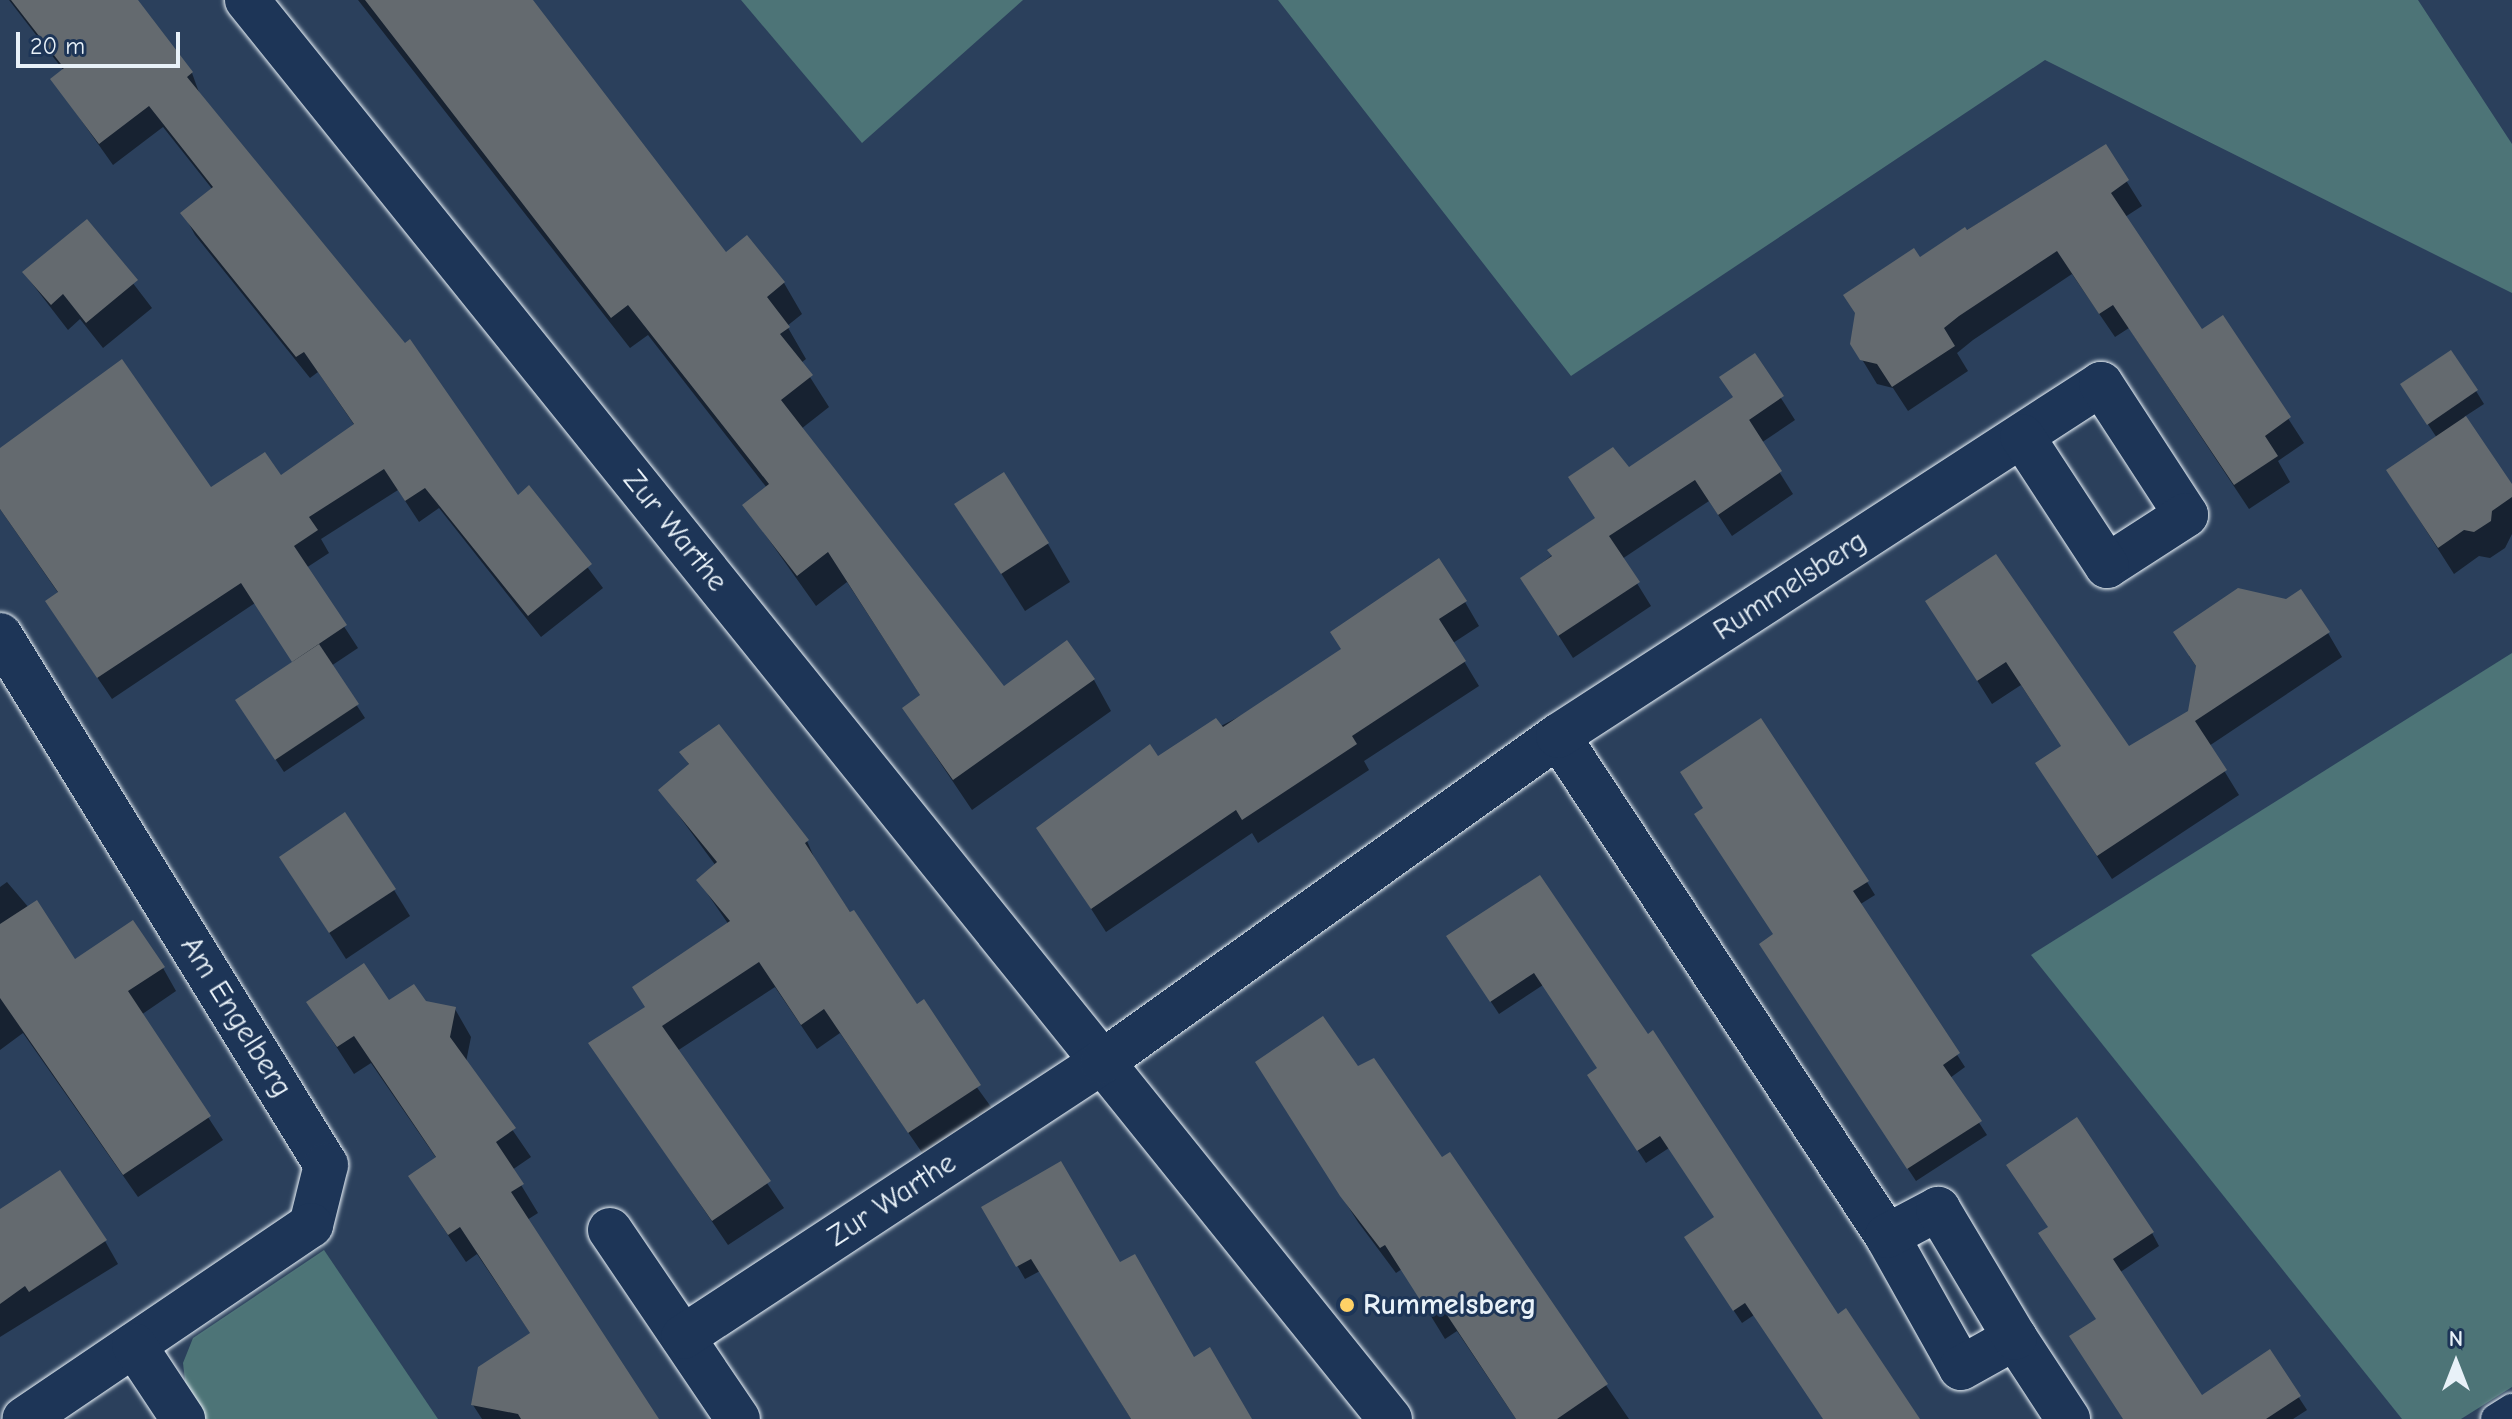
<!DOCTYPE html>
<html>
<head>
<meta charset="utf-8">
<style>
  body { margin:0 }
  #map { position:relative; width:2512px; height:1419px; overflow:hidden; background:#2b405c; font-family:"Comic Neue",sans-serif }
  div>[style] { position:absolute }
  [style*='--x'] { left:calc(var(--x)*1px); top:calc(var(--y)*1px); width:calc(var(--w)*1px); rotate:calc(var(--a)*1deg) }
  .green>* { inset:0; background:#4d7477 }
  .shadow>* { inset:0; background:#0007 }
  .building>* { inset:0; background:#646a6f }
  .roads { filter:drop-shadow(0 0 2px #e8f1f8) drop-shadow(0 0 2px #e8f1f8) }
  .service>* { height:30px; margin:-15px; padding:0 15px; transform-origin:15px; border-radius:15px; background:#1d3557 }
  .minor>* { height:44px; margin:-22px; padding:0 22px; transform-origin:22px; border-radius:22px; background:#1d3557 }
  .dots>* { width:22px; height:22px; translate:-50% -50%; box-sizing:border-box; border:4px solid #1d3557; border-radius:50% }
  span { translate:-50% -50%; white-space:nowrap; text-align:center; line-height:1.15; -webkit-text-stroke:6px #1d3557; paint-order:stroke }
  .street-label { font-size:30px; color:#e8f1f8 }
  .poi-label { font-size:30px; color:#e8f1f8; font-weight:700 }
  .left { translate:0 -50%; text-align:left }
  .north { position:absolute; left:2416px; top:1323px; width:80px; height:80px; -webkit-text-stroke:6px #1d3557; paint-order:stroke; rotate:0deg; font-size:22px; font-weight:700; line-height:32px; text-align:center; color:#e8f1f8 }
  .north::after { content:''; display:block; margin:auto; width:28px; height:36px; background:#e8f1f8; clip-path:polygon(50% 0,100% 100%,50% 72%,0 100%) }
  .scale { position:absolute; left:16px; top:32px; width:164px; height:36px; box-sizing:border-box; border:4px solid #e8f1f8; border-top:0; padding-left:10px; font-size:24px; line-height:28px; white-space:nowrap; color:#e8f1f8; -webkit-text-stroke:6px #1d3557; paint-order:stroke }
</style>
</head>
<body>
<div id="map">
  <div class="green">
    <i style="clip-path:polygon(741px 0,1023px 0,862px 143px)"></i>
    <i style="clip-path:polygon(1278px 0,2418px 0,2512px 144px,2512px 293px,2045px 60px,1571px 376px)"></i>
    <i style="clip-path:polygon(2512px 653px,2512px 1387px,2461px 1419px,2402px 1419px,2031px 955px)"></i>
    <i style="clip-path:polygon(324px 1250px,438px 1419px,206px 1419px,186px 1389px,183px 1363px,193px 1338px)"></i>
  </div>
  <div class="shadow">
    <i style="clip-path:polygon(9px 0,137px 0,192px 73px,201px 98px,517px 498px,528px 488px,603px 588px,541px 637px,439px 508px,419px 522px,398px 490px,321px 539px,329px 553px,306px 568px,358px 648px,331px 666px,365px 718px,284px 772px,245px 713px,294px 663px,255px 603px,112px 699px,60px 623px,59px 594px,0 509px,0 449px,211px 490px,280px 478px,355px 426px,318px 372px,310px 378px,195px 235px,183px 213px,213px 190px,163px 127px,113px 165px,52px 79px,64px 71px)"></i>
    <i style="clip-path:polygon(358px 0,530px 0,725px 255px,747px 238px,784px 283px,802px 314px,787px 326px,806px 359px,801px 363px,829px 407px,801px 429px,1004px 689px,1094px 680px,1111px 711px,972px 810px,904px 709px,921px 696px,847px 582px,816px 606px,745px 506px,767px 488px,648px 335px,630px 348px)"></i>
    <i style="clip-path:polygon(2105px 147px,2142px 206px,2125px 217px,2201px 332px,2223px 318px,2304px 443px,2278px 461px,2290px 482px,2249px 509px,2129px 328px,2115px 337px,2072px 274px,1973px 340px,1957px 353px,1968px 371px,1908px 411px,1893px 388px,1877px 384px,1852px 343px,1919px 259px)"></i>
    <i style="clip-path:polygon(86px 222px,152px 308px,103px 348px,80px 319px,68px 330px,24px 273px)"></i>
    <i style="clip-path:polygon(1754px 356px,1795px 420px,1761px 443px,1793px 494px,1732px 536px,1709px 501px,1622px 559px,1651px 606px,1573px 658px,1522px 579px,1596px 520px,1628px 470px,1735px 399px)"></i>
    <i style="clip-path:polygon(2476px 391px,2484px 404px,2464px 417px,2512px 487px,2512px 534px,2505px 548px,2490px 558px,2479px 556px,2454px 574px,2388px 471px,2437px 438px,2410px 397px)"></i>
    <i style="clip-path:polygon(957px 504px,1048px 544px,1070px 582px,1025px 611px)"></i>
    <i style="clip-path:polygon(1927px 601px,2128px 749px,2190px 712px,2198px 669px,2189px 656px,2328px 633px,2342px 657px,2209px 746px,2239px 795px,2112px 879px,2052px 788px,2062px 747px,2021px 685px,1992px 704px)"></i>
    <i style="clip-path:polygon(1465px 602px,1479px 626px,1453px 643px,1479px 686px,1364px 761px,1369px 770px,1258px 843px,1252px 833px,1106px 932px,1039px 828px,1158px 758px)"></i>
    <i style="clip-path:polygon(1760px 721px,1867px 882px,1875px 895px,1859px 905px,1965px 1067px,1950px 1078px,1987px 1135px,1916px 1181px,1769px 958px,1775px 935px,1705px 809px)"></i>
    <i style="clip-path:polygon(681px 752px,807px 841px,819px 869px,994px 1111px,925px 1157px,840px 1033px,817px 1049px,775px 987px,677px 1051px,784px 1208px,728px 1245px,591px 1044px,647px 1008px,729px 925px,698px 880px,716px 866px,660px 790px,690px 766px)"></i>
    <i style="clip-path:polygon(281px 857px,394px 890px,410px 916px,346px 959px)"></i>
    <i style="clip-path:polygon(1540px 878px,1837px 1316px,1918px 1419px,1824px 1419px,1754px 1315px,1742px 1323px,1694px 1251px,1716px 1218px,1669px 1148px,1646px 1163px,1597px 1088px,1599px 1069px,1543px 985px,1499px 1014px,1456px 949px)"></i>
    <i style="clip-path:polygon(7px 882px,75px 962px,163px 968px,176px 991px,141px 1015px,223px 1140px,138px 1197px,23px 1033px,0 1050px,0 887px)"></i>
    <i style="clip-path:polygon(308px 1003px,425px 1003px,455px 1009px,471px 1037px,466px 1062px,531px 1157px,512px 1170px,538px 1213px,527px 1220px,657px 1419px,482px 1419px,473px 1405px,531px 1334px,477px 1254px,466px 1262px,427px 1204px,437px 1159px,371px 1063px,354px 1074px)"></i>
    <i style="clip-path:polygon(1357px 1068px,1441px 1160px,1449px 1155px,1629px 1419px,1516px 1419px,1457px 1331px,1445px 1339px,1402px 1269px,1396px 1273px,1358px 1222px,1272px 1088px)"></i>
    <i style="clip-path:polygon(984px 1208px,1119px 1265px,1193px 1360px,1250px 1419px,1131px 1419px,1040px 1271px,1025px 1279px)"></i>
    <i style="clip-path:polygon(0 1212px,105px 1241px,118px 1264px,0 1337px)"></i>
    <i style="clip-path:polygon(2152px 1233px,2159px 1246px,2119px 1273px,2202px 1397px,2269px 1352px,2307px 1410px,2293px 1419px,2125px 1419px,2098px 1320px,2048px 1246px)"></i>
  </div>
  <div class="building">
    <i style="clip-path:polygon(11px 0,138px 0,193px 72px,187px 77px,405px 343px,410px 339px,518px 495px,529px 485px,592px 564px,528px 616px,425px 488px,405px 501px,384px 469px,309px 517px,318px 530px,294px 546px,347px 625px,292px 662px,241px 583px,97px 678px,45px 601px,58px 592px,0 509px,0 448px,122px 359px,211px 487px,265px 452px,281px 475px,354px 424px,304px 352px,296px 357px,180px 213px,213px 187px,149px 106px,99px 144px,50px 79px,64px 68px)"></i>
    <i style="clip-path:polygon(365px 0,533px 0,726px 252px,747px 235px,785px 282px,767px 297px,790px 327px,780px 334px,813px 375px,781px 400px,1004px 686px,1067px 640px,1095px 679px,953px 780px,902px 708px,920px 695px,828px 552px,797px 576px,742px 505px,769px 484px,628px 305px,611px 318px)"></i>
    <i style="clip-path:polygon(2106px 144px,2129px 180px,2111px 193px,2202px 329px,2223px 315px,2291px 417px,2265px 436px,2278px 456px,2234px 485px,2113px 305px,2099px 314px,2057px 251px,1959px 316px,1944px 328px,1955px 346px,1892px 387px,1877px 364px,1860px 360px,1850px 344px,1855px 313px,1843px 295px,1914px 248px,1920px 257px,1965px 227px,1967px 230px)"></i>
    <i style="clip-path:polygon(87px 219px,138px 280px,86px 323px,63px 294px,51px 305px,22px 272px)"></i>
    <i style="clip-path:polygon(2451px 350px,2478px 390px,2427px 425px,2400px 384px)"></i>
    <i style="clip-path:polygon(1755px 353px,1784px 396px,1749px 420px,1746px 415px,1782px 471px,1718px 515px,1695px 480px,1609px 536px,1640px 582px,1558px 636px,1520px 578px,1552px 556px,1547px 550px,1595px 518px,1568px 477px,1613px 447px,1629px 467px,1733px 397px,1719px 377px)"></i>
    <i style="clip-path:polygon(2466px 416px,2512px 484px,2512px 497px,2492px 511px,2491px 521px,2474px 532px,2464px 530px,2438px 548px,2386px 470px)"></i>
    <i style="clip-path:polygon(1004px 472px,1049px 543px,1001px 574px,954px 504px)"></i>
    <i style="clip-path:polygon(1996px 554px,2129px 746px,2188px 711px,2196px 666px,2173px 632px,2238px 588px,2286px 599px,2301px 589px,2330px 632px,2195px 721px,2227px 770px,2097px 856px,2035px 763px,2061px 746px,2006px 662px,1977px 681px,1925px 601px)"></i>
    <i style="clip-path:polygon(1439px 558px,1467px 601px,1439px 619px,1466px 661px,1352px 736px,1357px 744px,1242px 820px,1236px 810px,1091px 909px,1036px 828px,1150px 744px,1158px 756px,1216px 718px,1223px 727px,1341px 649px,1330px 632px)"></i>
    <i style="clip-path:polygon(319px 644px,359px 704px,275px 760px,235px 700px)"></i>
    <i style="clip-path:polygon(1761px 718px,1869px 881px,1853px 891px,1960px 1053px,1943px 1065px,1982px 1121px,1907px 1169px,1759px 944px,1773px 934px,1694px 814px,1703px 808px,1680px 772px)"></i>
    <i style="clip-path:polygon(719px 724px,809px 840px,805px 843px,850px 912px,854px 910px,917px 1004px,924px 999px,981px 1085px,908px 1133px,824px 1009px,801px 1025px,759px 962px,662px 1026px,771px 1181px,712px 1221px,588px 1043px,645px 1007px,632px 987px,730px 921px,696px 880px,717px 862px,658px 790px,689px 764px,679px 752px)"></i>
    <i style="clip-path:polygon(345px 812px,396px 889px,329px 933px,279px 857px)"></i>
    <i style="clip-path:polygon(1540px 875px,1648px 1034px,1653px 1030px,1838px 1314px,1846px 1308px,1920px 1419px,1823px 1419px,1745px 1303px,1733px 1311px,1684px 1237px,1714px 1217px,1660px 1136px,1637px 1151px,1587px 1075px,1597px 1068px,1534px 973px,1490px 1002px,1446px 936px)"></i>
    <i style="clip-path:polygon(37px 900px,75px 959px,133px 920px,165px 967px,128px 991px,211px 1116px,123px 1175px,0 998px,0 924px)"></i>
    <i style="clip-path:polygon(364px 963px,389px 1000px,414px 984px,426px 1001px,456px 1007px,450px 1037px,516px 1128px,496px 1142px,524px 1184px,511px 1192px,659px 1419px,521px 1419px,518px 1414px,471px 1405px,478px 1367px,530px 1333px,460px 1227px,448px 1235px,408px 1176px,436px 1157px,354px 1036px,337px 1047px,306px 1002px)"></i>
    <i style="clip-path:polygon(1323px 1016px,1358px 1066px,1374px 1058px,1442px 1157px,1450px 1152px,1608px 1384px,1557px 1419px,1516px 1419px,1441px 1306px,1429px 1314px,1385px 1245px,1380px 1248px,1340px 1196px,1255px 1062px)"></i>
    <i style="clip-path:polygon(2077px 1117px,2154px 1232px,2113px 1259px,2202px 1395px,2270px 1349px,2301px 1396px,2266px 1419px,2123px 1419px,2069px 1336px,2096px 1319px,2038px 1233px,2048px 1227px,2006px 1165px)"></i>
    <i style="clip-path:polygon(1061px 1161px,1120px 1262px,1135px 1254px,1194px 1357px,1210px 1347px,1252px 1419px,1131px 1419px,1031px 1259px,1016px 1267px,981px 1207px)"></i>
    <i style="clip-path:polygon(60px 1170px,107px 1240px,29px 1292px,25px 1286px,0 1304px,0 1209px)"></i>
  </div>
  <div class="roads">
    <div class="service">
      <i style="--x:2496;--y:1419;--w:19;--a:-32"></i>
    </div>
    <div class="minor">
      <i style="--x:247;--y:0;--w:1822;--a:51.15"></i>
      <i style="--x:0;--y:635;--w:622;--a:58.4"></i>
      <i style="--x:326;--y:1165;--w:62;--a:104"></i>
      <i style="--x:311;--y:1225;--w:346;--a:145.9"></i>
      <i style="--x:1558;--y:736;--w:599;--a:56.66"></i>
      <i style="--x:1887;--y:1236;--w:151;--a:60.7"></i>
      <i style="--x:1961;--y:1368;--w:62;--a:-29.1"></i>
      <i style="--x:2015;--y:1338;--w:97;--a:56.8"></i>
      <i style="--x:610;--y:1230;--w:228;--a:55.9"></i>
      <i style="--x:1887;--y:1236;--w:58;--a:-27.9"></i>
      <i style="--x:1938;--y:1209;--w:150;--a:59.2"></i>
      <i style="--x:683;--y:1337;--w:501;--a:-33.28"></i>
      <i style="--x:1102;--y:1062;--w:561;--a:-35.56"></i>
      <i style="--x:1558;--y:736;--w:647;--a:-32.95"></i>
      <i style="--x:2101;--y:384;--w:156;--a:57"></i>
      <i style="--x:2186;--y:515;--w:94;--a:147.2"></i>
      <i style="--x:2107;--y:566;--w:155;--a:-123.2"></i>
      <i style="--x:134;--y:1345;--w:89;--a:56.5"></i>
    </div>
  </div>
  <div class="dots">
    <i style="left:1347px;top:1305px;background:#ffd166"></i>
  </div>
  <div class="street-label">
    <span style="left:675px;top:531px;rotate:51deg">Zur Warthe</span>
    <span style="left:1790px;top:586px;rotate:-33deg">Rummelsberg</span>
    <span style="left:236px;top:1017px;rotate:58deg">Am Engelberg</span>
    <span style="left:892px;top:1200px;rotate:-33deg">Zur Warthe</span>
  </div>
  <div class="poi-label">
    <span class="left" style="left:1363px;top:1305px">Rummelsberg</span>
  </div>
  <div class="north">N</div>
  <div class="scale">20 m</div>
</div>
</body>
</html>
